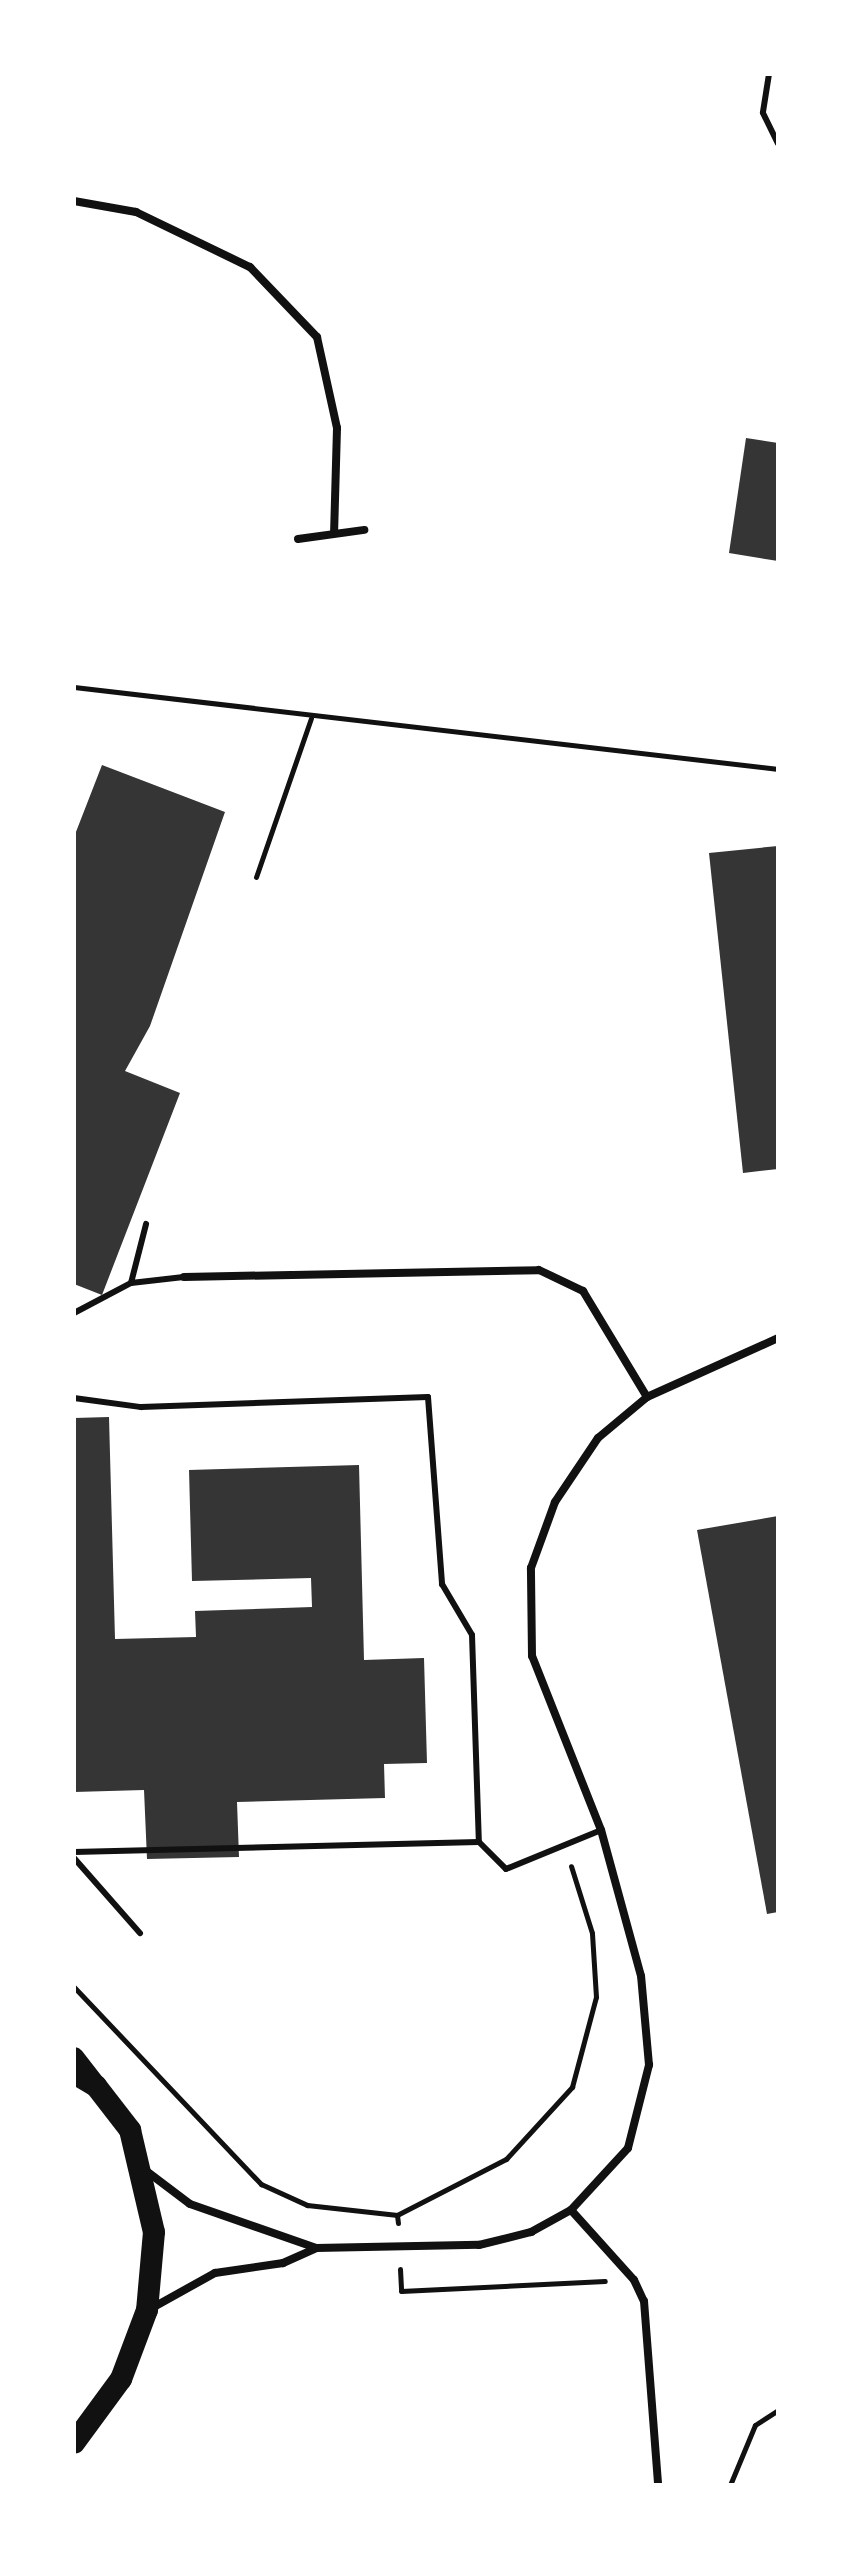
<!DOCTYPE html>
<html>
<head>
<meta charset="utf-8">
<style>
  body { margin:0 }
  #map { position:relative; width:852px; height:2559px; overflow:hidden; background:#fff; font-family:"Golos Text",sans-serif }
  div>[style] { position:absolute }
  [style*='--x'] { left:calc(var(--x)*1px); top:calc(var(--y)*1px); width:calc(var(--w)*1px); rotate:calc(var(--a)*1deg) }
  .building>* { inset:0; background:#353535 }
  .path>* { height:5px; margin:-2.5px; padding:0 2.5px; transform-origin:2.5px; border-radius:2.5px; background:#111 }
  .service>* { height:6px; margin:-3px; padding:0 3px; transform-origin:3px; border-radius:3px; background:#111 }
  .minor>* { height:8px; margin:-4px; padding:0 4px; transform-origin:4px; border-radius:4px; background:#111 }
  .primary>* { height:20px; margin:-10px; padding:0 10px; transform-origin:10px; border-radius:10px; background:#111 }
  .trunk>* { height:22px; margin:-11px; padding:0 11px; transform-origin:11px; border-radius:11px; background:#111 }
  span { translate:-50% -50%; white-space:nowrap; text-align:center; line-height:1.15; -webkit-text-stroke:8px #fff; paint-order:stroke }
  .frame { position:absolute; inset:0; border:76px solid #fff; pointer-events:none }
</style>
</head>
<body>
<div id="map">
  <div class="building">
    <i style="clip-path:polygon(746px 438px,778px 443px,778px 561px,729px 553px)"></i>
    <i style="clip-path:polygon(102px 765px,225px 812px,150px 1026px,125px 1071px,180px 1093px,102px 1295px,74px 1284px,74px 837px)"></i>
    <i style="clip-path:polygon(778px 846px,778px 1169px,743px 1173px,709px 853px)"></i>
    <i style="clip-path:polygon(109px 1417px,115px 1639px,196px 1637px,195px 1611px,312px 1607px,311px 1578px,192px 1581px,189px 1470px,359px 1465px,364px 1660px,424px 1658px,427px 1763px,384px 1764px,385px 1798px,237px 1802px,239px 1857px,147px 1859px,144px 1790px,74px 1792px,74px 1418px)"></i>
    <i style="clip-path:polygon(778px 1516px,778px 1912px,767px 1914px,697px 1530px)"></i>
  </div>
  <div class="path">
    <i style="--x:74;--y:687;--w:709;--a:6.64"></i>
    <i style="--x:256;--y:877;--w:168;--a:-70.9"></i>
    <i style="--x:74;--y:1987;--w:272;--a:46.5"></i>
    <i style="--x:261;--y:2184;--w:51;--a:24.5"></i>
    <i style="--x:307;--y:2205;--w:91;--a:6.3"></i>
    <i style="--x:397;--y:2215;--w:8;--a:83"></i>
    <i style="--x:397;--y:2215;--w:123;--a:-27.2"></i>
    <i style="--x:506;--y:2159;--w:98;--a:-47.5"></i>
    <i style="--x:572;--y:2087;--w:93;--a:-75.1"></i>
    <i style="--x:596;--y:1997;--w:64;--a:-93.6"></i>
    <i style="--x:592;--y:1933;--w:70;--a:-107.4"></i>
    <i style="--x:400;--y:2269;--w:22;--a:87"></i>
    <i style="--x:401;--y:2291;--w:204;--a:-2.8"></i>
    <i style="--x:730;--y:2485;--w:65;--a:-67.4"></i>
    <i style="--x:755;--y:2425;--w:27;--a:-33"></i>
  </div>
  <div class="service">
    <i style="--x:769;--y:74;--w:39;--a:99"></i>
    <i style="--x:763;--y:113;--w:34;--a:64"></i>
    <i style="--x:131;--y:1283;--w:61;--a:-75.7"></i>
    <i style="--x:74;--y:1313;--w:64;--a:-27.8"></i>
    <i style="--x:131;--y:1283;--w:53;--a:-6.5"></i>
    <i style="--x:74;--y:1398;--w:68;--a:7.7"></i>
    <i style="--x:141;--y:1407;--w:287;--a:-2"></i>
    <i style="--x:428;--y:1397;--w:188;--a:85.7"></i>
    <i style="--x:442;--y:1584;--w:59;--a:59.5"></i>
    <i style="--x:472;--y:1635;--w:207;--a:88.1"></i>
    <i style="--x:479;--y:1842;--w:38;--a:45"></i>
    <i style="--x:506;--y:1869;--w:103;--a:-22.3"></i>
    <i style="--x:74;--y:1852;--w:405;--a:-1.4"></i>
    <i style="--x:74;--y:1858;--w:100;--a:48.7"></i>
  </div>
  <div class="minor">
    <i style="--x:74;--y:201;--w:63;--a:10.1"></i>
    <i style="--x:136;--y:212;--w:127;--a:25.8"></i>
    <i style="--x:250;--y:267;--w:97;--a:46.3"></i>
    <i style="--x:317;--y:337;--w:93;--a:77.6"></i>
    <i style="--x:337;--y:428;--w:105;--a:91.6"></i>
    <i style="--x:298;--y:539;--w:67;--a:-7.8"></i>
    <i style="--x:184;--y:1277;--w:355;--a:-1.1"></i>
    <i style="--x:539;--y:1270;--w:49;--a:25.5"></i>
    <i style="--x:583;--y:1291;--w:124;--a:58.9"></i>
    <i style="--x:145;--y:2170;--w:56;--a:37.1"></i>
    <i style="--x:190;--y:2204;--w:133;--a:19.2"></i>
    <i style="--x:571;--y:2210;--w:94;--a:48"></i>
    <i style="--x:634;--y:2280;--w:23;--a:65"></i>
    <i style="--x:644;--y:2301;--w:185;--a:85.6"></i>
    <i style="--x:152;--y:2308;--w:72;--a:-29.1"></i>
    <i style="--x:215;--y:2273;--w:69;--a:-8.4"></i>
    <i style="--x:283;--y:2263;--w:36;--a:-24"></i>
    <i style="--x:316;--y:2248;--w:163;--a:-1.1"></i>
    <i style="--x:479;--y:2245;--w:54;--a:-14"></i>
    <i style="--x:531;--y:2232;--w:46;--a:-28.8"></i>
    <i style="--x:571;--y:2210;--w:84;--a:-47.4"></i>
    <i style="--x:628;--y:2148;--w:86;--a:-75.8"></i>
    <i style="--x:649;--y:2065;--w:89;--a:-95.1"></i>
    <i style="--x:641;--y:1976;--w:151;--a:-105.3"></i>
    <i style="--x:601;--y:1830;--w:187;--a:-111.6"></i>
    <i style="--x:532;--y:1656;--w:88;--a:-90.7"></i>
    <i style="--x:531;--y:1568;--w:70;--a:-70"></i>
    <i style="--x:555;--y:1502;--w:77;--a:-56.1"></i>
    <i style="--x:598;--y:1438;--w:64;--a:-39.9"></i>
    <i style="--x:647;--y:1397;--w:144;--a:-24.2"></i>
  </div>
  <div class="primary">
    <i style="--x:74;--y:2057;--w:36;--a:52"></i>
  </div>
  <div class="trunk">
    <i style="--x:74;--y:2073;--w:26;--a:31"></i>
    <i style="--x:96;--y:2086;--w:56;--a:52.3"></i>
    <i style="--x:130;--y:2130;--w:105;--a:76.8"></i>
    <i style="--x:154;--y:2232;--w:78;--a:95.1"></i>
    <i style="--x:147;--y:2310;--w:74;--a:110.6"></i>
    <i style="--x:121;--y:2379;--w:79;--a:126.3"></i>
  </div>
  <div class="frame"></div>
</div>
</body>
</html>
